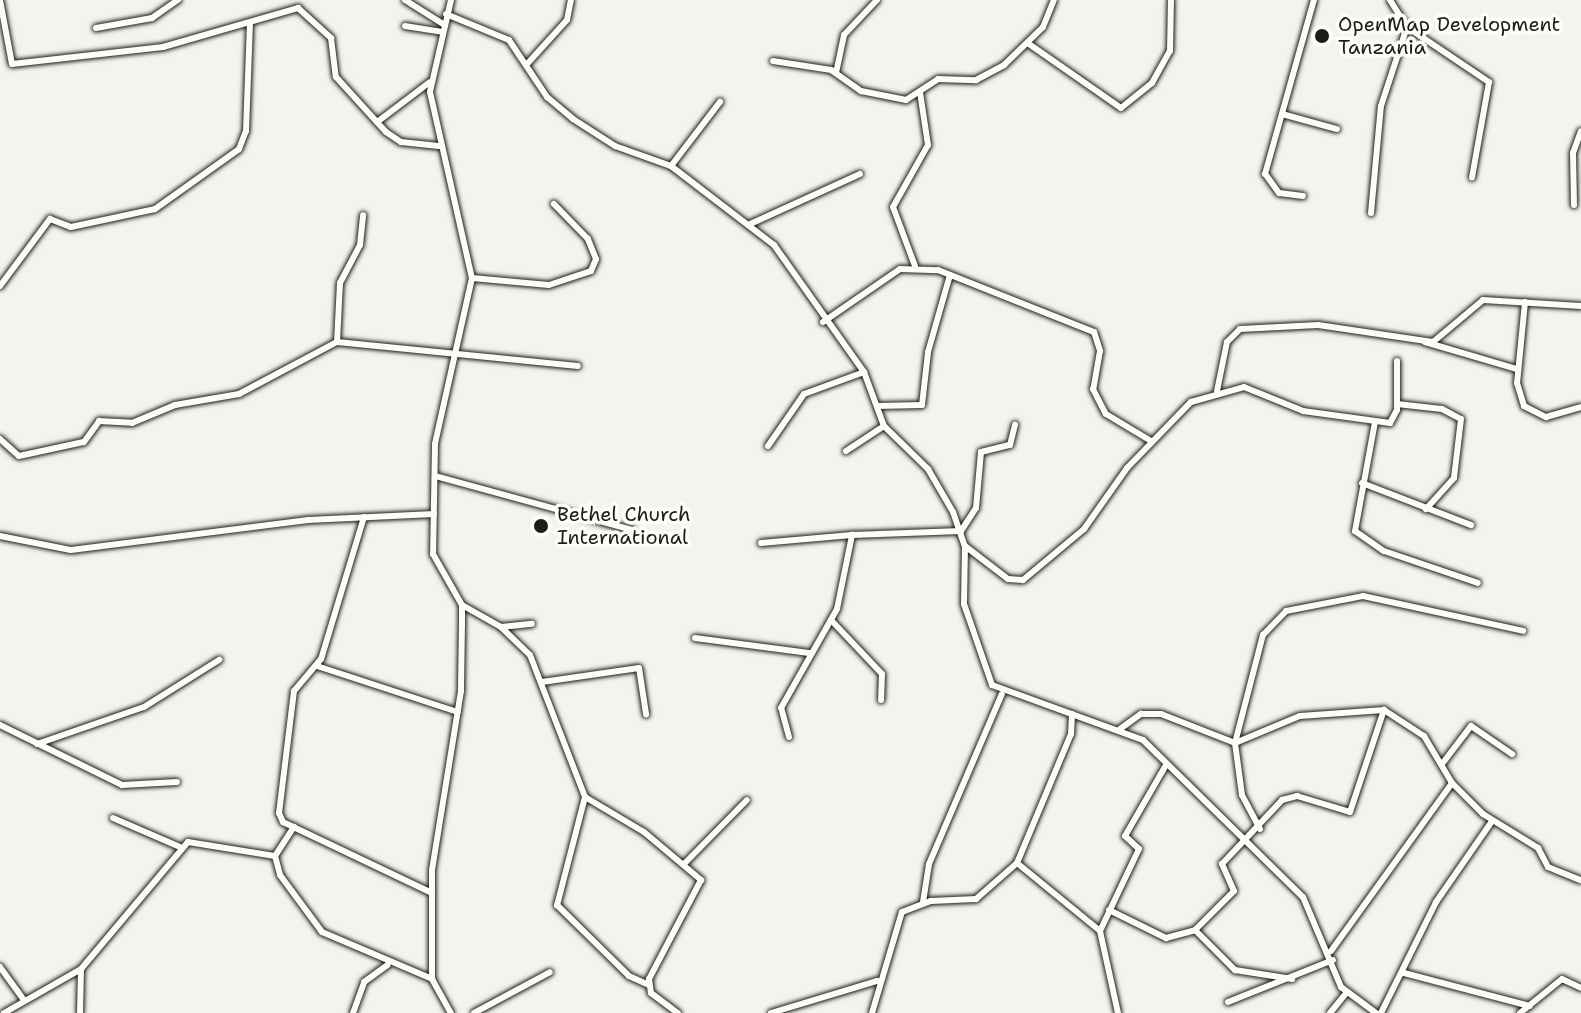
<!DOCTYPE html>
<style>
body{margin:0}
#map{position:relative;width:1581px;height:1013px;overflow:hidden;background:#f4f3ee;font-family:"Shantell Sans",sans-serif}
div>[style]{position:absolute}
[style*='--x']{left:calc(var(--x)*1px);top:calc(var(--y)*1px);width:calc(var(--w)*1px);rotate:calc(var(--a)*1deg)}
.roads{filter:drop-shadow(0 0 2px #1c1c1c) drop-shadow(0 0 2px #1c1c1c)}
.minor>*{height:6px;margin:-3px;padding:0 3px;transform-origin:3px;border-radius:3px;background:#fdfcf7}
.dots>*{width:22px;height:22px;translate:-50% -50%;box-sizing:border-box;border:4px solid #fdfcf7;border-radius:50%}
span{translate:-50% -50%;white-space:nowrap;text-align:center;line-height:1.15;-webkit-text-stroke:7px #fdfcf7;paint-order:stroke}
.poi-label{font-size:20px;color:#1c1c1c}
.left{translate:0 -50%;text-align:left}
</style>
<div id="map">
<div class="roads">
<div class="minor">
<i style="--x:0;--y:0;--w:65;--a:79.4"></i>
<i style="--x:12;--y:64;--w:152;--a:-6.4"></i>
<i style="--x:163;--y:47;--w:141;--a:-16.1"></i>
<i style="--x:298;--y:8;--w:45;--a:42.3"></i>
<i style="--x:331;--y:38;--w:39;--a:83"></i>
<i style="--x:336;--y:77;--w:74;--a:47.7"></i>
<i style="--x:386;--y:132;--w:18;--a:34"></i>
<i style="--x:401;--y:142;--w:38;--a:6"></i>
<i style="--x:405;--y:0;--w:45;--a:32.3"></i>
<i style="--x:451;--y:0;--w:94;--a:102.9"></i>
<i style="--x:430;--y:92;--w:191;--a:77.3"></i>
<i style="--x:472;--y:278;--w:170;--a:102.6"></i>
<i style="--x:435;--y:444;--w:110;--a:91"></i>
<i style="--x:433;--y:554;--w:59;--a:60.4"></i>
<i style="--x:462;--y:605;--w:19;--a:90"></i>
<i style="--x:462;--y:624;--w:67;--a:90.9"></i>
<i style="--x:461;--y:691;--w:181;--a:99.2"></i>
<i style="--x:432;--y:870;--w:109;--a:90"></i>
<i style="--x:432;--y:979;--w:39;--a:61"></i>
<i style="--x:1390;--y:0;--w:32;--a:58"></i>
<i style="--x:1407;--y:27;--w:99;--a:33.9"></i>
<i style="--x:1489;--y:82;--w:97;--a:100.1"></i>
<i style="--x:446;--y:14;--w:68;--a:22.4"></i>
<i style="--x:509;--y:40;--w:69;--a:56.3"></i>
<i style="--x:547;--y:97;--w:34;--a:40"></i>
<i style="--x:573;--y:119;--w:50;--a:32.7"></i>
<i style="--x:615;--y:146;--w:59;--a:19.7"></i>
<i style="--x:671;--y:166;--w:130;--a:37.5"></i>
<i style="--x:774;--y:245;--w:156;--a:54.7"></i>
<i style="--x:864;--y:372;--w:58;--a:69.7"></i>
<i style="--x:884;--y:426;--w:62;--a:44.3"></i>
<i style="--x:928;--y:469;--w:50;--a:59.8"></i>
<i style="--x:953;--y:512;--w:36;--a:71"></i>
<i style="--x:965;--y:546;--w:58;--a:91"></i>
<i style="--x:964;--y:604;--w:86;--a:70.9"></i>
<i style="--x:992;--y:685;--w:161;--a:20"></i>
<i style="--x:1143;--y:740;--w:224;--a:44.5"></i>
<i style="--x:1303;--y:897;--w:98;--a:67.1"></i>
<i style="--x:1341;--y:987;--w:44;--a:36.6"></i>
<i style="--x:405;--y:26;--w:36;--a:9"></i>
<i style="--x:96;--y:28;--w:57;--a:-10.1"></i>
<i style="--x:152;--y:18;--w:32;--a:-35"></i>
<i style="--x:1029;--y:44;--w:112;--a:34.8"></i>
<i style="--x:1121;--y:108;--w:40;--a:-39"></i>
<i style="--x:1152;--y:83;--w:37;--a:-61"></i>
<i style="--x:1170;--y:51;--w:51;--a:-88.9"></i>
<i style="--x:773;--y:61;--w:59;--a:8.8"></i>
<i style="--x:831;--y:70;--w:37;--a:35"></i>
<i style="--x:861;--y:91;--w:46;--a:11.3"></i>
<i style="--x:906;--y:100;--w:38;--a:-33"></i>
<i style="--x:938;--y:79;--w:38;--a:2"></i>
<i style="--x:976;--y:80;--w:32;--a:-28"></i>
<i style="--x:1004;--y:65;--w:54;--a:-44.3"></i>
<i style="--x:1043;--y:27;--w:29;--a:-68"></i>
<i style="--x:528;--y:63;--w:58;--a:-47.8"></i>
<i style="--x:567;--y:20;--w:20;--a:-79"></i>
<i style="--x:836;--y:73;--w:39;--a:-78"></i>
<i style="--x:844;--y:35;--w:48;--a:-46.7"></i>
<i style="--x:1282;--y:114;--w:57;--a:15.3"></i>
<i style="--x:377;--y:122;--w:66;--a:-37"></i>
<i style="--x:671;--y:166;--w:81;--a:-52.6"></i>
<i style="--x:1303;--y:196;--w:24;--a:-173"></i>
<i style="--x:1279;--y:193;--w:24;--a:-126"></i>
<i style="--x:1265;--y:174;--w:181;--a:-74.3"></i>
<i style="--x:1574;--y:205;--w:52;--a:-91.1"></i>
<i style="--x:1573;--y:153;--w:23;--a:-70"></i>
<i style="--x:1371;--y:213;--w:107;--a:-84.7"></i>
<i style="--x:1381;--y:106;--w:83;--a:-71.8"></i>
<i style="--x:748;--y:225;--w:123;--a:-24.5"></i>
<i style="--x:915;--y:266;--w:63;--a:-110.4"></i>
<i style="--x:893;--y:207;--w:71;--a:-60.6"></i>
<i style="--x:928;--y:145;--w:54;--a:-98.6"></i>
<i style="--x:472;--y:278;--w:77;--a:5.2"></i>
<i style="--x:549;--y:285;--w:44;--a:-18.4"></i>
<i style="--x:591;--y:271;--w:13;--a:-67"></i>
<i style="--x:596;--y:259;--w:22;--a:-112"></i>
<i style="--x:588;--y:239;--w:49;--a:-134.2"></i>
<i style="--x:0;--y:286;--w:84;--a:-53.3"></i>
<i style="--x:50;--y:219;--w:22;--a:21"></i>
<i style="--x:71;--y:227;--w:86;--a:-12.1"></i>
<i style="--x:155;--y:209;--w:103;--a:-35.5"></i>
<i style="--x:239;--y:149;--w:19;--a:-69"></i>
<i style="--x:246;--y:131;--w:109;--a:-87.9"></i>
<i style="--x:1525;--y:302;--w:81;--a:95.6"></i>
<i style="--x:1517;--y:383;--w:24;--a:73"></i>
<i style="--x:1524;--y:406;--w:25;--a:27"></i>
<i style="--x:1546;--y:417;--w:36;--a:-16"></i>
<i style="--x:823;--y:322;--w:93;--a:-34.5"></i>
<i style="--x:900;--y:269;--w:38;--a:2"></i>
<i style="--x:938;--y:270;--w:168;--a:21.7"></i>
<i style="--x:1094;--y:332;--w:20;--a:72"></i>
<i style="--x:1100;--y:351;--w:39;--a:100"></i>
<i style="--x:1093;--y:389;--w:28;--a:63"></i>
<i style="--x:1106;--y:414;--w:52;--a:31"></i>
<i style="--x:337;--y:342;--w:59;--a:-87.1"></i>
<i style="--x:340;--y:283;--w:43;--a:-62.2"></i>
<i style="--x:360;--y:245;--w:30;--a:-84"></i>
<i style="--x:1425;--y:342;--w:96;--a:16.4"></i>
<i style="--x:1217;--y:391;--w:50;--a:-78.5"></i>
<i style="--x:1227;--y:342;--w:18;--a:-45"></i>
<i style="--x:1240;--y:329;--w:78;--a:-2.9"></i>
<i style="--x:1318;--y:325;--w:116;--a:8.4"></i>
<i style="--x:1433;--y:342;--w:65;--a:-40"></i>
<i style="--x:1483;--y:300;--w:98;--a:3.5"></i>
<i style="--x:1397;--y:404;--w:45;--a:6.3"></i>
<i style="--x:1442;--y:409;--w:21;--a:28"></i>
<i style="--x:1461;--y:419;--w:59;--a:96.8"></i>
<i style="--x:1454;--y:478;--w:42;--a:132.1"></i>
<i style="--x:877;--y:406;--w:45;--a:-1.3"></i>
<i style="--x:922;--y:405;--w:53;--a:-83.5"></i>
<i style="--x:928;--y:352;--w:80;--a:-74.1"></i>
<i style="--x:1375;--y:422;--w:111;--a:100.4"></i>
<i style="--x:1355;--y:531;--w:35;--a:35"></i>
<i style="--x:1384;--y:551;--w:99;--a:18.8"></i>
<i style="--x:0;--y:439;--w:25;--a:42"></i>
<i style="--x:19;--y:456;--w:66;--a:-12.2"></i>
<i style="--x:84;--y:442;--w:26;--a:-54"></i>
<i style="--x:99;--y:421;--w:33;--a:3"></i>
<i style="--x:132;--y:423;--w:47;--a:-22.7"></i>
<i style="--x:175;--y:405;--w:65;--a:-9.8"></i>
<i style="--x:239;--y:394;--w:111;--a:-28"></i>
<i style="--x:337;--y:342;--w:242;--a:5.7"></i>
<i style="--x:768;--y:446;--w:63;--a:-55.3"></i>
<i style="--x:804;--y:394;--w:64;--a:-20.1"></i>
<i style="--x:846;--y:451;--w:45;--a:-33.3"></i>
<i style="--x:435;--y:476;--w:204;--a:15.3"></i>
<i style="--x:1362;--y:483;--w:117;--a:21.1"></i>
<i style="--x:364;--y:517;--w:148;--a:106.8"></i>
<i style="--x:321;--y:659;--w:42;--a:130.2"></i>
<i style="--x:294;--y:691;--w:123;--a:97"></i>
<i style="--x:279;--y:813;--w:10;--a:66"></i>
<i style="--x:283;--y:822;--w:165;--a:25.5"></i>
<i style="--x:0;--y:536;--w:72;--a:11.2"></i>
<i style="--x:71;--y:550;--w:239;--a:-7.2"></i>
<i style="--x:308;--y:520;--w:126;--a:-2.7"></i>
<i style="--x:761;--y:543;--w:91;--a:-5"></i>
<i style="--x:965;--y:546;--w:54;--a:37.5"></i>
<i style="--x:1008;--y:579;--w:15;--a:4"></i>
<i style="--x:1023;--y:580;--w:80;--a:-39.9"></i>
<i style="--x:1084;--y:529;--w:75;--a:-54.8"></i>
<i style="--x:1127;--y:468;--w:92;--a:-45.9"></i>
<i style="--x:1191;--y:402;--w:55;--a:-15.8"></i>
<i style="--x:1244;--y:387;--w:64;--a:22.1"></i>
<i style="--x:1303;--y:411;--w:88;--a:7.9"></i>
<i style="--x:1390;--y:423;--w:15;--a:-62"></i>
<i style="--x:1397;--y:410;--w:49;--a:-90"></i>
<i style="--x:462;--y:605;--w:45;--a:29.4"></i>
<i style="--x:501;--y:627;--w:40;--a:44"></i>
<i style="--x:530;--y:655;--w:152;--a:68.8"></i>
<i style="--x:585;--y:797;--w:69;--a:30.7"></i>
<i style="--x:644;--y:832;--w:75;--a:40.1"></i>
<i style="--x:701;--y:880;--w:112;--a:117.7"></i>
<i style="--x:649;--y:979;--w:14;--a:82"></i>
<i style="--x:651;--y:993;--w:34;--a:37"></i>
<i style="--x:831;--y:620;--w:74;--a:46.6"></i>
<i style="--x:882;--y:674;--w:26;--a:92"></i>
<i style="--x:501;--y:627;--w:31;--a:-6"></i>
<i style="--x:695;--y:638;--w:115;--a:7.5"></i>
<i style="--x:317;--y:666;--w:148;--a:18.1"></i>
<i style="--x:542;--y:682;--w:98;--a:-8.2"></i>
<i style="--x:639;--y:668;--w:47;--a:81.3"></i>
<i style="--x:0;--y:725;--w:136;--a:26.2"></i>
<i style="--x:122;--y:785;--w:55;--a:-3.1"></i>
<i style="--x:1120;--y:729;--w:26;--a:-36"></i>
<i style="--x:1141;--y:714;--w:20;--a:0"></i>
<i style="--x:1161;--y:714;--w:79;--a:21.4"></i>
<i style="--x:1235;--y:743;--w:70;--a:-22.6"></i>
<i style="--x:1300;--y:716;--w:84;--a:-4.1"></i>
<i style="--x:1384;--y:710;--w:48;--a:33"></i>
<i style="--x:1424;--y:736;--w:55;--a:59.2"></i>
<i style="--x:1452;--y:783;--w:44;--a:45"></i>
<i style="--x:1483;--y:814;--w:65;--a:31.7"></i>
<i style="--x:1538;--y:848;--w:21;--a:62"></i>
<i style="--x:1548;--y:867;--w:35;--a:22"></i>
<i style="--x:789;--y:737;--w:30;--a:-105"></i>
<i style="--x:781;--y:708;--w:114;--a:-60.5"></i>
<i style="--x:837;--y:609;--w:76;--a:-78.5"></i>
<i style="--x:852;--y:535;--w:109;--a:-2.1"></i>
<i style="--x:961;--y:531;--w:27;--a:-57"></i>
<i style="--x:976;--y:508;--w:56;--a:-84.9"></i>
<i style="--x:981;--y:452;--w:30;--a:-14"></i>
<i style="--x:1010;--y:445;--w:21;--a:-76"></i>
<i style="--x:37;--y:744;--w:113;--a:-19.1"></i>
<i style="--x:144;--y:707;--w:89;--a:-32.1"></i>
<i style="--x:1442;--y:764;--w:48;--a:-52.7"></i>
<i style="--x:1471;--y:726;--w:50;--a:34.3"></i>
<i style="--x:585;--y:797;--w:112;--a:104.5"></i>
<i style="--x:557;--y:905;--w:101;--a:44.6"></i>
<i style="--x:629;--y:976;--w:22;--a:24"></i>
<i style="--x:113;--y:818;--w:73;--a:23.4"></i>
<i style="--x:1260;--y:829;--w:38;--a:-118"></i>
<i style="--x:1242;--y:795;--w:52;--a:-97.7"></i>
<i style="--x:1235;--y:743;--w:112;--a:-75.5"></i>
<i style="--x:1263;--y:635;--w:33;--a:-46"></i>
<i style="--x:1286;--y:611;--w:78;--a:-11"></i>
<i style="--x:1363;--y:596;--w:164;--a:12.3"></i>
<i style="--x:275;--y:856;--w:20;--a:75"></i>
<i style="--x:280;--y:875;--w:71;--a:53.6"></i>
<i style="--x:322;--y:932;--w:120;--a:23.1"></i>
<i style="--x:685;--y:863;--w:88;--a:-45.5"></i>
<i style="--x:1017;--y:863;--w:107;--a:39.3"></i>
<i style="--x:923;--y:902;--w:38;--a:-81"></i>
<i style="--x:929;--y:864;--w:185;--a:-66.8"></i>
<i style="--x:1109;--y:910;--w:64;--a:26.2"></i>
<i style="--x:1166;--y:938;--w:30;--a:-15"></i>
<i style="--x:1195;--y:930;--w:55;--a:-45"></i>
<i style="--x:1234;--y:891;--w:30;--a:-114"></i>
<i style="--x:1222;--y:864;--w:88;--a:-46.8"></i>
<i style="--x:1282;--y:800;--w:16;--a:-15"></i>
<i style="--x:1297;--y:796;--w:55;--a:16.8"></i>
<i style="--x:1350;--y:812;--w:108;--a:-71.6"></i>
<i style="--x:1195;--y:930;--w:57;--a:45"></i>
<i style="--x:1235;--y:970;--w:58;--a:9"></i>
<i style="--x:1331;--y:951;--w:207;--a:-54.2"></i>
<i style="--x:0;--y:967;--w:41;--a:54"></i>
<i style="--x:1404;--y:973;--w:130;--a:14.7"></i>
<i style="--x:1228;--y:1002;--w:113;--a:-21.8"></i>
<i style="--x:4;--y:1013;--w:89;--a:-29.7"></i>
<i style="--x:81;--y:969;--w:166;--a:-49.9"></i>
<i style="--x:188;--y:842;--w:88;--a:9.1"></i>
<i style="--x:275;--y:856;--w:35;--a:-57"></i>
<i style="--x:80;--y:1013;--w:44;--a:-88.7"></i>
<i style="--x:353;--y:1013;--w:33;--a:-70"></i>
<i style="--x:364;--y:982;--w:29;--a:-36"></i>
<i style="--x:474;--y:1013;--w:86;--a:-28.3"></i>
<i style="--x:771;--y:1013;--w:111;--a:-16.8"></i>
<i style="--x:872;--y:1013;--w:105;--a:-73.5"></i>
<i style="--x:902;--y:912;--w:31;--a:-21"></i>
<i style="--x:931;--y:901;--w:45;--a:-2.5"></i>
<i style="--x:976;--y:899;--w:55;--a:-41.3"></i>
<i style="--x:1017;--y:863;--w:140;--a:-67.3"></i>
<i style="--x:1071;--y:734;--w:20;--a:-87"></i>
<i style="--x:1118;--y:1013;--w:84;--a:-102.4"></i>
<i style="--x:1100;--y:931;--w:91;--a:-64.6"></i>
<i style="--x:1139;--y:849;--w:19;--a:-137"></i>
<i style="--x:1125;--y:836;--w:82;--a:-60"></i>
<i style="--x:1330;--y:1013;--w:26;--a:-51"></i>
<i style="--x:1381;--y:1013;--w:124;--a:-63.6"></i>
<i style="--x:1436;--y:902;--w:98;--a:-55.3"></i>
<i style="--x:1520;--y:1013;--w:54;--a:-39"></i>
<i style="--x:1562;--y:979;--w:21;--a:25"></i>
</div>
</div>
<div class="dots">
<i style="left:1322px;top:36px;background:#1c1c1c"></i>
<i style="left:541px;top:526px;background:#1c1c1c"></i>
</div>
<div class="poi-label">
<span class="left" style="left:1338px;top:36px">OpenMap Development<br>Tanzania</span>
<span class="left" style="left:557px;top:526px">Bethel Church<br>International</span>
</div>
</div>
